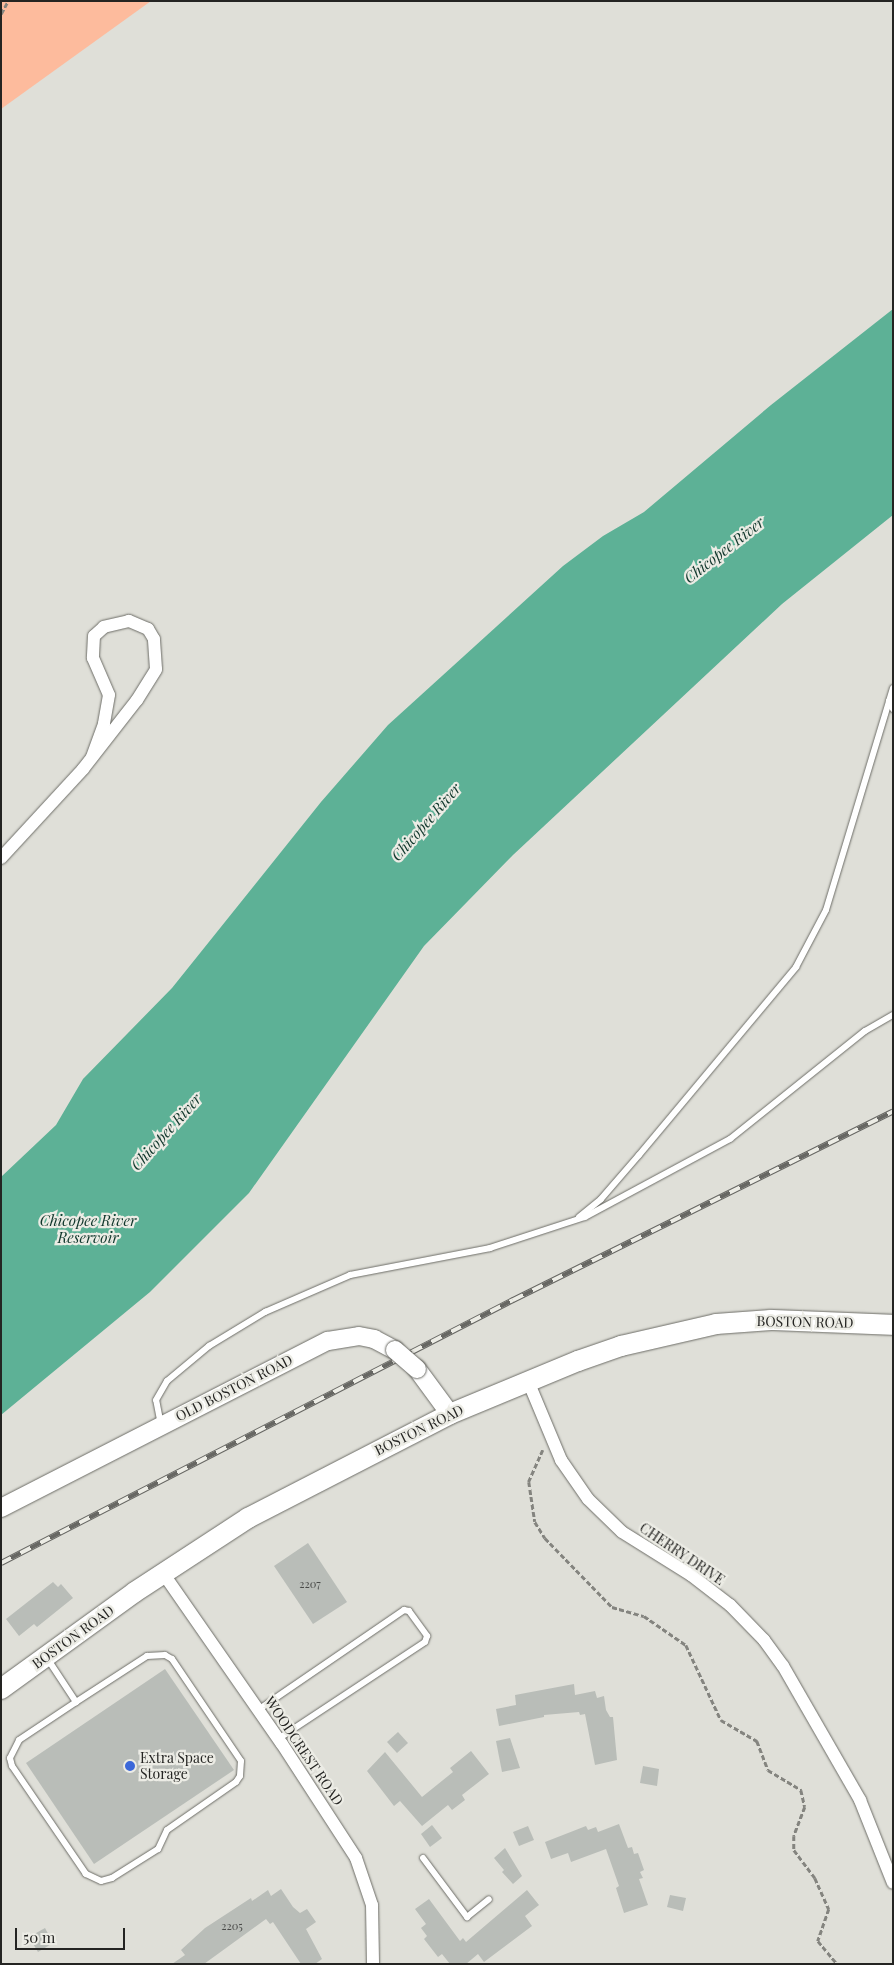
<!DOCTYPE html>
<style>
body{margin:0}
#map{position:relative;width:894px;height:1965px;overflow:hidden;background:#dfdfd8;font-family:"Playfair Display",serif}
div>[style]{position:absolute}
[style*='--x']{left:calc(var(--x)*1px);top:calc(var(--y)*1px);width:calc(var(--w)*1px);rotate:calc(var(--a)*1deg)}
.green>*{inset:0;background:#fdbb9d}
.water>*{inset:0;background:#5db196}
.building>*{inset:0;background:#b9bdb8}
.path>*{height:2.5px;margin-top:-1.25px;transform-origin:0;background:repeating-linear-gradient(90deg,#84847f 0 5px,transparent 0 7.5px)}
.roads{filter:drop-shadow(0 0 1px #6d6d67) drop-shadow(0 0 1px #6d6d67)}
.lane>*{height:6px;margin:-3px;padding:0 3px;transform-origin:3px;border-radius:3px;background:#fff}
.street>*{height:12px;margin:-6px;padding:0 6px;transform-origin:6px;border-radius:6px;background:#fff}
.secondary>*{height:18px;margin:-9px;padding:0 9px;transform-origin:9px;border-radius:9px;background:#fff}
.primary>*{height:20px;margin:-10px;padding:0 10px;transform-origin:10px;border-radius:10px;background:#fff}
.rail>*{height:5.5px;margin-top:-2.75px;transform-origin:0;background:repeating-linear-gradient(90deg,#ecece5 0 11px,#676763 0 22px);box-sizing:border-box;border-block:1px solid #676763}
.bridges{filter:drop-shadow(0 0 1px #6d6d67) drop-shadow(0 0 1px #6d6d67)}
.secondary-bridge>*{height:18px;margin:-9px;padding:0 9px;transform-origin:9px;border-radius:9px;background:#fff}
.dots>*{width:14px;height:14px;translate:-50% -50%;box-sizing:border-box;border:2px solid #ecece5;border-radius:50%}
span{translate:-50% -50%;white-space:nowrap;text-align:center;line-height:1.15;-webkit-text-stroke:4.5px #ecece5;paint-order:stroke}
.number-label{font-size:11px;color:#494a48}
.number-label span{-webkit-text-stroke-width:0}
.street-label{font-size:14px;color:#242422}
.poi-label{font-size:14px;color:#242422}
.left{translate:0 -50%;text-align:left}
.water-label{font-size:15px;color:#0f362b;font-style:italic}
.frame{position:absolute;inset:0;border:2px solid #242422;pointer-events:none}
.scale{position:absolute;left:15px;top:1928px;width:110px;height:22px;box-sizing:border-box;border:2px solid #242422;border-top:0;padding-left:6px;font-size:15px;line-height:18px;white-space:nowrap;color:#242422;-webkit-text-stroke:4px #ecece5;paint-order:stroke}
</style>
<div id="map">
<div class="green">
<i style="clip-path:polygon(1px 1px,151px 1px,1px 109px)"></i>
</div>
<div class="water">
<i style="clip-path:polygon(893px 309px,893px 515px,782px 604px,513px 855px,424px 946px,249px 1193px,150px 1292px,1px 1415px,1px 1177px,56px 1125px,83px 1079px,172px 988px,321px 802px,388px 725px,563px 566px,603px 536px,644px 512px,771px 405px)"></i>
</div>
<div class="building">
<i style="clip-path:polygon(308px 1543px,347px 1602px,313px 1624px,274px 1566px)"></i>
<i style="clip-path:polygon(53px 1582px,58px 1587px,61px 1584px,73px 1598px,37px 1627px,34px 1624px,19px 1636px,6px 1619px)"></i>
<i style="clip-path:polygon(165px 1669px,234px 1770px,94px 1864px,26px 1763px)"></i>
<i style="clip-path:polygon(574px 1684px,575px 1695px,595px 1691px,597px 1698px,604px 1696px,606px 1710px,610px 1717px,613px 1717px,617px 1760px,595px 1765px,585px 1714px,580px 1715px,579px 1712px,544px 1715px,544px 1717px,499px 1726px,496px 1709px,516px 1705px,515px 1695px)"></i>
<i style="clip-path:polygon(398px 1732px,408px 1743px,397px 1753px,387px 1742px)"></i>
<i style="clip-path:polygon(510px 1738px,520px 1768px,502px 1772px,496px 1741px)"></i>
<i style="clip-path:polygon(471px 1751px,489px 1774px,462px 1795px,465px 1800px,452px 1810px,448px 1805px,422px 1826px,400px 1801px,394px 1806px,367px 1771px,385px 1752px,422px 1797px,453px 1772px,450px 1768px)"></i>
<i style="clip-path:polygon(643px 1766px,659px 1769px,657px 1786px,640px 1783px)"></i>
<i style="clip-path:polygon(619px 1824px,628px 1848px,632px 1847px,634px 1854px,638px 1853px,644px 1870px,640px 1872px,643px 1878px,639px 1879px,648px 1905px,624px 1913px,616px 1888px,619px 1886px,606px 1849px,571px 1862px,568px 1853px,551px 1859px,545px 1842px,586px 1826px,588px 1830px,596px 1827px,598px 1832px)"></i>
<i style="clip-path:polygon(432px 1825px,442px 1838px,430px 1847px,421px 1834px)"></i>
<i style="clip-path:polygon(528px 1826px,534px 1840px,519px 1846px,513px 1832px)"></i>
<i style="clip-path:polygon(505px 1848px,522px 1876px,513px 1884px,502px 1872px,508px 1866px,504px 1870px,494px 1858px)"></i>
<i style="clip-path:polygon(281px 1889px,293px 1907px,300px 1913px,307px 1909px,316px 1922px,306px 1929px,322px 1959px,315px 1964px,301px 1964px,273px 1922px,270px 1924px,266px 1919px,204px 1964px,172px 1964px,185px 1955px,181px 1950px,205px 1928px,251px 1898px,252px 1901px,268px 1890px,271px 1896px)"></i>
<i style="clip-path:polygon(527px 1890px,539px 1905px,525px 1916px,532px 1926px,484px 1962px,478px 1954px,466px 1964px,450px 1964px,442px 1954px,438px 1957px,424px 1939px,427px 1936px,421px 1928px,426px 1924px,415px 1909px,429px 1899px,460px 1941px,463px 1938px,466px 1942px)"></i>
<i style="clip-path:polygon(670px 1895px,686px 1898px,683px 1911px,667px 1907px)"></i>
<i style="clip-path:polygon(45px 1928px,53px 1943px,38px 1952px,29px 1937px)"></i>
</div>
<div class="path">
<i style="--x:1;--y:14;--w:15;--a:-62"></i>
<i style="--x:543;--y:1450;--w:35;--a:114"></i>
<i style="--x:529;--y:1482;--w:40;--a:81.5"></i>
<i style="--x:535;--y:1522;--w:19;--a:58"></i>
<i style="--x:545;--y:1538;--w:96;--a:45.8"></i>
<i style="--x:612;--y:1607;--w:33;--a:16"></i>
<i style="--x:644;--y:1616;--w:51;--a:34.6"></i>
<i style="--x:686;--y:1645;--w:83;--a:65"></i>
<i style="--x:721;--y:1720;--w:42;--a:30.3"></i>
<i style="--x:757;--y:1741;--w:31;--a:69"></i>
<i style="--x:768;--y:1770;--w:39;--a:31"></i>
<i style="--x:801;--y:1790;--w:17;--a:77"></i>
<i style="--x:805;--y:1807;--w:31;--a:111"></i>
<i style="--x:794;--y:1836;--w:14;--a:90"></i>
<i style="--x:794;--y:1850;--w:35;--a:53"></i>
<i style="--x:815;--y:1878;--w:34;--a:66"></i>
<i style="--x:829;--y:1909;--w:34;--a:109"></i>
<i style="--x:818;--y:1941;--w:30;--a:50"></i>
</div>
<div class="roads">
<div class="lane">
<i style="--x:893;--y:688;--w:14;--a:107"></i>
<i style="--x:889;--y:701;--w:9;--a:63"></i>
<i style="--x:579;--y:1217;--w:28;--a:-39"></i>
<i style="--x:601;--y:1199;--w:58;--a:-49.2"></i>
<i style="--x:639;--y:1155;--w:245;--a:-50.1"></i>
<i style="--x:796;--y:967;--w:64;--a:-62.2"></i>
<i style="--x:826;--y:910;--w:218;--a:-73.2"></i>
<i style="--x:161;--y:1425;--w:25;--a:-101"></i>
<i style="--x:156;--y:1400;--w:22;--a:-60"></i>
<i style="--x:167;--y:1381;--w:55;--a:-39.8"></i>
<i style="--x:209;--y:1346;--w:66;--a:-31.3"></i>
<i style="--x:265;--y:1312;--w:93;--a:-23.5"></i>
<i style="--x:350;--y:1275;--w:143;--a:-10.9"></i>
<i style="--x:490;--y:1248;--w:100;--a:-18.1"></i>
<i style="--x:585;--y:1217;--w:165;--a:-28.3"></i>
<i style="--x:730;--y:1139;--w:173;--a:-38.7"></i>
<i style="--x:865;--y:1031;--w:32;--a:-30"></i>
<i style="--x:47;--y:1658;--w:53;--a:56.6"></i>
<i style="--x:76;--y:1702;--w:85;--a:-32.9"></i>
<i style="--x:147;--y:1656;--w:18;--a:-3"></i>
<i style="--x:165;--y:1655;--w:8;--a:30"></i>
<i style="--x:172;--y:1659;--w:123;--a:55.9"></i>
<i style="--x:241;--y:1761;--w:15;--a:94"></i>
<i style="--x:240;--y:1776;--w:7;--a:124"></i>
<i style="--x:236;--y:1782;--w:84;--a:145.2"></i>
<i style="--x:167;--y:1830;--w:21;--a:115"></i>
<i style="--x:158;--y:1849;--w:54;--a:147.8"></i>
<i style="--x:112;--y:1878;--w:11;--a:165"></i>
<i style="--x:101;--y:1881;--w:17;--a:-155"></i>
<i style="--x:86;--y:1874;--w:131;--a:-124.4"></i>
<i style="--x:12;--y:1766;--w:8;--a:-104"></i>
<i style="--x:10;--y:1758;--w:20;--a:-63"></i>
<i style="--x:19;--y:1740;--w:69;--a:-33.7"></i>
<i style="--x:258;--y:1710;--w:177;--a:-34.4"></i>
<i style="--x:404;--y:1610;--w:5;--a:11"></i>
<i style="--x:409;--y:1611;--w:31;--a:54"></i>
<i style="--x:427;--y:1636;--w:6;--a:108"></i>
<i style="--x:425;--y:1642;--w:176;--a:146.6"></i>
<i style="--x:423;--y:1858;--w:74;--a:53.3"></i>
<i style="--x:467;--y:1917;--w:28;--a:-39"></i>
</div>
<div class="street">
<i style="--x:1;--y:858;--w:121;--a:-47.3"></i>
<i style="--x:83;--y:769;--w:88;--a:-52"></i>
<i style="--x:137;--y:700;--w:36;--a:-58"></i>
<i style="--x:156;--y:669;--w:30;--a:-94"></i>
<i style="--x:154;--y:639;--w:12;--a:-121"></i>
<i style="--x:148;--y:629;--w:21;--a:-157"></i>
<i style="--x:129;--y:621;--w:26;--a:167"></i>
<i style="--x:104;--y:627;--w:13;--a:138"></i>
<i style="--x:94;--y:636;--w:22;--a:93"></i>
<i style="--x:93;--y:658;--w:40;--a:66.6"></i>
<i style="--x:109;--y:695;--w:29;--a:100"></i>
<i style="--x:104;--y:724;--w:35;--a:110"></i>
<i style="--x:528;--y:1381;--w:86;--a:67.3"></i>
<i style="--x:561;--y:1460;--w:47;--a:55.3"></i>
<i style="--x:588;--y:1499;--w:47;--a:44.1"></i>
<i style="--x:622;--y:1532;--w:81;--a:31.9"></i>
<i style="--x:691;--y:1575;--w:49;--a:37.6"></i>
<i style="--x:730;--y:1605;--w:49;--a:45.8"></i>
<i style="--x:764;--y:1640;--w:32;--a:54"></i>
<i style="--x:783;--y:1666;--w:155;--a:60.1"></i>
<i style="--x:860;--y:1800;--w:89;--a:68.3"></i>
<i style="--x:163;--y:1573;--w:208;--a:55.2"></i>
<i style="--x:282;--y:1744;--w:136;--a:57"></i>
<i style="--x:356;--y:1858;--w:50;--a:71.2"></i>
<i style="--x:372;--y:1905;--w:59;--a:89"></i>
</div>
<div class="secondary">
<i style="--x:417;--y:1369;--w:56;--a:53.7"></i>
<i style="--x:1;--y:1508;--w:367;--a:-27.1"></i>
<i style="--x:328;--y:1341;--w:31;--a:-9"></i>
<i style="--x:359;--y:1336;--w:15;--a:11"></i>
<i style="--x:374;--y:1339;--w:24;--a:28"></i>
</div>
<div class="primary">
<i style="--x:1;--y:1689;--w:165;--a:-35.9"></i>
<i style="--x:135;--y:1592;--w:135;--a:-33.2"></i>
<i style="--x:248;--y:1518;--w:227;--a:-27.2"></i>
<i style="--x:450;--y:1414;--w:139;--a:-22.5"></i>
<i style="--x:578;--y:1361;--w:46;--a:-19.2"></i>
<i style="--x:621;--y:1346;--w:98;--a:-13"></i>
<i style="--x:716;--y:1324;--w:55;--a:-4.2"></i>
<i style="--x:771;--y:1320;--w:122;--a:2.3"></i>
</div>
</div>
<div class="rail">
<i style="--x:1;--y:1563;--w:576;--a:-27.19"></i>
<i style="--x:513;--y:1300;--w:424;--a:-26.4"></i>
</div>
<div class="bridges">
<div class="secondary-bridge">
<i style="--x:395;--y:1350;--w:29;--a:41"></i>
</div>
</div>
<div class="dots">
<i style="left:130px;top:1766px;background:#3c68d9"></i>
</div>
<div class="number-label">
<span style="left:310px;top:1584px">2207</span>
<span style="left:232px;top:1926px">2205</span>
</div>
<div class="street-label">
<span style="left:805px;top:1322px;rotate:1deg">BOSTON ROAD</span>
<span style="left:234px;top:1388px;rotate:-27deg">OLD BOSTON ROAD</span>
<span style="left:419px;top:1430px;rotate:-26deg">BOSTON ROAD</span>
<span style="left:682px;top:1554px;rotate:34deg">CHERRY DRIVE</span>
<span style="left:73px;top:1637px;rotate:-36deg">BOSTON ROAD</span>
<span style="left:304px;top:1751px;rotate:56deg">WOODCREST ROAD</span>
</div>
<div class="poi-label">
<span class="left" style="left:140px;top:1766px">Extra Space<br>Storage</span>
</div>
<div class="water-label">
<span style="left:724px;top:550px;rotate:-38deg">Chicopee River</span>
<span style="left:426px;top:822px;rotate:-49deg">Chicopee River</span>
<span style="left:166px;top:1132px;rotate:-48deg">Chicopee River</span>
<span style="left:88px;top:1229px">Chicopee River<br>Reservoir</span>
</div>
<div class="frame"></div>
<div class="scale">50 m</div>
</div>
